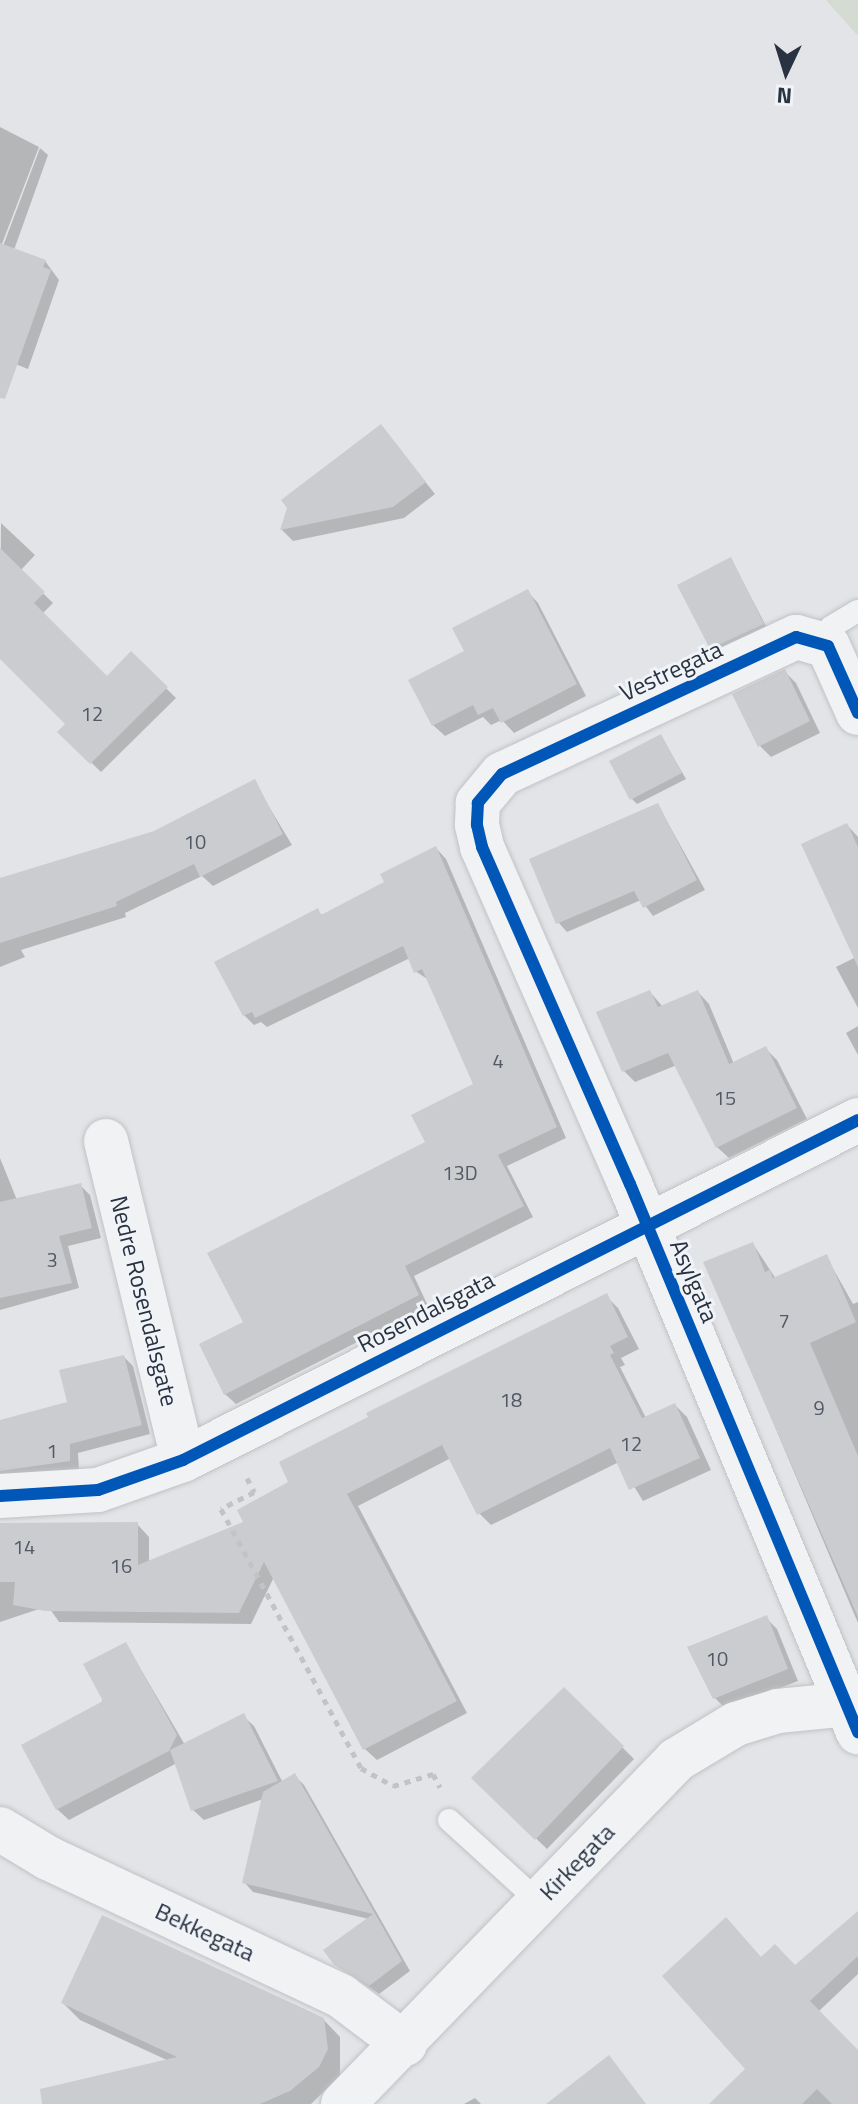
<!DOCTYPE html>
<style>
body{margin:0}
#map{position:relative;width:858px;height:2104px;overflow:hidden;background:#e2e4e7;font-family:"Titillium Web",sans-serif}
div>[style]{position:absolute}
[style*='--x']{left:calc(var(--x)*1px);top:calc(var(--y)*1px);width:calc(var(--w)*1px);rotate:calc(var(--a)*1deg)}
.green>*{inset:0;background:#d3dbd2}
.shadow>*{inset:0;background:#0003}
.building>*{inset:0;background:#cacccf}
.path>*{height:5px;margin-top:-2.5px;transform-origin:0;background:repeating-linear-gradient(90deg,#c1c3c7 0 6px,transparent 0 12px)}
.roads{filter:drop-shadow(0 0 2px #c0c2c5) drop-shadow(0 0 2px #c0c2c5)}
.lane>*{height:22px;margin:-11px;padding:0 11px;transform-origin:11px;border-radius:11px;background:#f1f2f4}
.street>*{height:44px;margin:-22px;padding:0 22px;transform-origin:22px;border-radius:22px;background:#f1f2f4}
.cycleway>*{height:12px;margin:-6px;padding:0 6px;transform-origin:6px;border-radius:6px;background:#0057b8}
span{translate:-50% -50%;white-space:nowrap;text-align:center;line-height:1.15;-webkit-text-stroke:6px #f0f3f7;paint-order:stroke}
.number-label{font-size:20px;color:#525964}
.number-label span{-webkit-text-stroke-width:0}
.street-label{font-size:24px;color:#293240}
.north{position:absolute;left:746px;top:32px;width:80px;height:80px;-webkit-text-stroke:6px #f0f3f7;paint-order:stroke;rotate:184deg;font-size:22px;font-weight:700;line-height:32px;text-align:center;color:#293240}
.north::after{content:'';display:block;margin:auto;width:28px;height:36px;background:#293240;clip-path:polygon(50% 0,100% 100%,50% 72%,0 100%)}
</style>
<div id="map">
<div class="green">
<i style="clip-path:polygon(826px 0,858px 0,858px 36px)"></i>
</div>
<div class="shadow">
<i style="clip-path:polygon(0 127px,39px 147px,0 249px)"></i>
<i style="clip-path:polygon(40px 148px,48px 155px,14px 250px,45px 261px,59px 280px,28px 369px,0 358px,0 254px)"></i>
<i style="clip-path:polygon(381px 427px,435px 494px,404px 518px,293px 541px,282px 530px,289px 508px)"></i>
<i style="clip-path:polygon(1px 523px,35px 555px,20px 571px,53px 603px,42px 614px,107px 679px,131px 654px,176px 698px,101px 772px,60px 732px,68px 724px,0 656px)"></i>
<i style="clip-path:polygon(731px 559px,768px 630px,717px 654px,680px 585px)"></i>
<i style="clip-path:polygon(527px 591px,538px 603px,586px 696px,514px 733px,502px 720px,491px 725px,483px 717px,445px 736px,433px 725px,467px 652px)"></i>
<i style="clip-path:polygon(785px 672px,796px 683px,820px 733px,771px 757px,759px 745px)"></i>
<i style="clip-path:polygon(661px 736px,686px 779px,637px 804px,632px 799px)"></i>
<i style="clip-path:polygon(254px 782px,292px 845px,213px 886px,202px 876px,125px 913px,126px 917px,21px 950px,25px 957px,0 967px,0 880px,155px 832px)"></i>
<i style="clip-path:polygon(658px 805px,705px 890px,653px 916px,641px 900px,567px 932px,558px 922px)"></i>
<i style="clip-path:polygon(847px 825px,858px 837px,858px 925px)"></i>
<i style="clip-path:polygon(436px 848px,446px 859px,566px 1138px,507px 1166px,533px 1217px,414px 1276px,428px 1306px,236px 1404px,225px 1394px,246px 1323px,428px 1143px,475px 1085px,429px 980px,415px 971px,410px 958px,267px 1027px,261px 1022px,254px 1025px,244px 1015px,317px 911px,323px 916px,387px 883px)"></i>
<i style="clip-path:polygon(858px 956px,858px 1008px,836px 967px)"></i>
<i style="clip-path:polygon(650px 992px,663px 1007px,698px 992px,709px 1004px,734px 1064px,765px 1048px,777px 1060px,807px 1119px,729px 1158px,717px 1147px,677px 1065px,635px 1082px,624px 1071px)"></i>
<i style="clip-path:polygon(858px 1026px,858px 1055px,846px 1033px)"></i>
<i style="clip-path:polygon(0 1158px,17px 1200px,80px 1185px,90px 1195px,101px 1238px,68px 1246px,79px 1288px,0 1310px)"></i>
<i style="clip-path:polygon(753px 1244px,776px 1279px,826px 1256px,853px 1304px,858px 1302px,858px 1623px,706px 1264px)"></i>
<i style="clip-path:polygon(606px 1296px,618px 1308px,639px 1349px,621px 1358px,625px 1365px,620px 1367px,646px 1418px,675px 1405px,687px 1417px,711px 1470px,643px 1501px,619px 1462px,491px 1525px,479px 1513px,451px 1458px,358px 1506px,467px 1713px,377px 1760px,365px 1749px,274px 1577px,251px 1624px,59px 1622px,48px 1606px,0 1622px,0 1525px,137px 1524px,149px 1537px,149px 1562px,246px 1523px)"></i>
<i style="clip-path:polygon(124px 1357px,133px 1366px,150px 1434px,78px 1453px,79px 1470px,0 1485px,0 1422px,69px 1404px)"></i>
<i style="clip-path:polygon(766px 1618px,777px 1629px,798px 1681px,726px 1709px,715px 1698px)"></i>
<i style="clip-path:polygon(126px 1644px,185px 1745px,243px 1716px,254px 1726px,283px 1783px,295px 1776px,304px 1785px,410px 1971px,379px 1994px,335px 1964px,369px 1919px,253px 1892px,244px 1882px,263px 1799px,204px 1820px,193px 1810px,177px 1763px,69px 1820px,57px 1809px)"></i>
<i style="clip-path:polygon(564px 1689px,634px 1759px,547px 1849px,474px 1779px)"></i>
<i style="clip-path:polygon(858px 1913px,858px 1974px,818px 2012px,858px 2053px,858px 2104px,735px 2104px,748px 2069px,762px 1959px,795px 1967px)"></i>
<i style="clip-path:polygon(63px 2003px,323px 2019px,340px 2037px,340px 2076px,311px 2104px,212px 2104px,169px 2061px,80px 2020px)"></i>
<i style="clip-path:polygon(475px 2098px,481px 2104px,464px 2104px)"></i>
</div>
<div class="building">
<i style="clip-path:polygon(0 243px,46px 260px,43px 267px,51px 270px,5px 399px,0 398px)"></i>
<i style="clip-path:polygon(381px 424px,426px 482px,393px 507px,280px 530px,287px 508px,281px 500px)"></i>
<i style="clip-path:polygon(0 548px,45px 592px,34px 603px,107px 676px,131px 651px,168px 687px,90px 764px,57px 732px,65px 724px,0 659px)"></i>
<i style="clip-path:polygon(731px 557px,764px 624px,710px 649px,677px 585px)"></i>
<i style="clip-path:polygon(528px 589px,577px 684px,501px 723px,493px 708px,478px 715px,473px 705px,432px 726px,408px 680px,464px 651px,452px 628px)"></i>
<i style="clip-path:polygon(785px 669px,810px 721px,758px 747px,732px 694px)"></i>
<i style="clip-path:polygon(661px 734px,682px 773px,630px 800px,609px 761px)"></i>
<i style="clip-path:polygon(255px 779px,283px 834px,200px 877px,194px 864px,116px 902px,117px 906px,0 943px,0 878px,154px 831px)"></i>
<i style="clip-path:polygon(658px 803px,697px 880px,643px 908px,634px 891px,556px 924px,529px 859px)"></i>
<i style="clip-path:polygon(847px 823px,858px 847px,858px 967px,801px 844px)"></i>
<i style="clip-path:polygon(436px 846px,557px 1127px,498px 1155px,524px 1206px,405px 1266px,419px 1295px,224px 1395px,199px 1344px,243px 1322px,207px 1253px,425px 1142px,411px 1115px,473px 1084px,422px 969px,414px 973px,403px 946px,255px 1018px,252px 1012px,243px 1016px,214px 962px,318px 908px,321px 915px,384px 882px,380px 874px)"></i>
<i style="clip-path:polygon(650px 990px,658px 1007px,698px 990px,729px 1064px,766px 1046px,797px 1108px,716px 1148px,668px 1053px,622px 1072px,596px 1012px)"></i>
<i style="clip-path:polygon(81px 1183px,92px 1228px,59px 1236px,72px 1283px,0 1298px,0 1202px)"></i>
<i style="clip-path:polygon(753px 1242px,765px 1272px,770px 1270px,773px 1278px,827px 1254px,856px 1322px,810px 1343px,858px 1456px,858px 1617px,703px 1262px)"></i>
<i style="clip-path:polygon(607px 1293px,628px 1337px,610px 1346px,614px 1353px,610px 1355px,642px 1418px,675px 1403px,700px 1458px,629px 1490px,610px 1448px,477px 1515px,442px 1445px,347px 1494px,457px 1701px,363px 1750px,264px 1562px,239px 1613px,45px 1611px,13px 1605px,15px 1582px,0 1582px,0 1523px,138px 1522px,138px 1565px,243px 1522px,237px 1510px,288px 1482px,279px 1462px,368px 1417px,366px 1413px)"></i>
<i style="clip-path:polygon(124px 1355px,142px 1425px,70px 1444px,70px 1461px,0 1471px,0 1420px,67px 1402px,59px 1370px)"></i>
<i style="clip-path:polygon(767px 1615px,788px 1669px,713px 1699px,687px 1647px)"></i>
<i style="clip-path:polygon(126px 1642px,177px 1735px,169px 1751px,56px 1810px,21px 1745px,103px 1701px,83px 1664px)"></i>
<i style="clip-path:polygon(564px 1687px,624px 1746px,535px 1840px,471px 1778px)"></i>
<i style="clip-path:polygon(244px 1713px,278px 1781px,191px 1811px,170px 1750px)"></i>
<i style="clip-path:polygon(295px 1773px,402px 1961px,369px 1986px,334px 1965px,323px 1950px,373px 1914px,242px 1883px,263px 1792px)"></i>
<i style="clip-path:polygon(858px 1911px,858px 1956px,810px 2001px,858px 2050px,858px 2104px,832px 2104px,817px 2089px,802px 2104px,709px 2104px,745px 2069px,662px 1976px,726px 1917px,761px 1957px,775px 1944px,795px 1965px)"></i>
<i style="clip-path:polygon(102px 1915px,324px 2018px,328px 2049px,319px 2067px,290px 2091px,260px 2104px,42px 2104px,40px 2089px,177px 2057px,61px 2003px)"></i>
<i style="clip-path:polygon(609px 2055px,646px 2104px,546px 2104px)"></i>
</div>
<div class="path">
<i style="--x:247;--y:1478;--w:16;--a:63"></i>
<i style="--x:254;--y:1492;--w:37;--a:153"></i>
<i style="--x:221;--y:1509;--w:294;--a:61.6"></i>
<i style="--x:361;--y:1768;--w:37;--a:29"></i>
<i style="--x:393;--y:1786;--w:42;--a:-16.7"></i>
<i style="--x:433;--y:1774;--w:15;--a:62"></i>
</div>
<div class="roads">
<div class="lane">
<i style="--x:821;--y:640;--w:16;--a:-52"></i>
<i style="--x:831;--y:627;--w:31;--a:-31"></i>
<i style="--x:449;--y:1820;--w:120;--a:42.3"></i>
</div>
<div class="street">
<i style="--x:858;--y:713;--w:73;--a:-114.1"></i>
<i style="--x:828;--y:646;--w:33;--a:-164"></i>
<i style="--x:796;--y:637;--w:324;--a:155"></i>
<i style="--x:502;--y:774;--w:38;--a:130"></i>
<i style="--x:478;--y:803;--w:22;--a:93"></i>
<i style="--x:477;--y:825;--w:23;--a:77"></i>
<i style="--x:482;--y:847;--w:368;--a:66.3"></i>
<i style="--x:630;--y:1184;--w:594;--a:67.41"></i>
<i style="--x:106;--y:1141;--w:328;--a:76.4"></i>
<i style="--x:0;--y:1496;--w:98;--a:-3.5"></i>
<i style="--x:98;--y:1490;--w:90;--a:-19.4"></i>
<i style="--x:183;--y:1460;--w:756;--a:-26.73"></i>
<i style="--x:0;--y:1829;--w:56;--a:31.1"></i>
<i style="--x:48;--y:1858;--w:324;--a:25.2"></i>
<i style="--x:341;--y:1996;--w:80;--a:36.9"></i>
<i style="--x:343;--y:2104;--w:479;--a:-45.9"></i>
<i style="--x:676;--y:1760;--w:70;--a:-31"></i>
<i style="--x:736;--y:1724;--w:44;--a:-17.2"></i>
<i style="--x:778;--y:1711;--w:80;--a:-5.7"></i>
</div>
</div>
<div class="cycleway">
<i style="--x:858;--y:713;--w:73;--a:-114.1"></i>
<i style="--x:828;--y:646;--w:33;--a:-164"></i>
<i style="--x:796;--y:637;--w:324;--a:155"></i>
<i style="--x:502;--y:774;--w:38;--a:130"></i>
<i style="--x:478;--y:803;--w:22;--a:93"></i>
<i style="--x:477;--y:825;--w:23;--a:77"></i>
<i style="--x:482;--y:847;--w:368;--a:66.3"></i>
<i style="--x:630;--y:1184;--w:594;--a:67.41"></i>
<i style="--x:0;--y:1496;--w:98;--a:-3.5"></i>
<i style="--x:98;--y:1490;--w:90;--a:-19.4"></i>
<i style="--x:183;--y:1460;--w:756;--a:-26.73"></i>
</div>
<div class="number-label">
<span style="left:92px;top:713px">12</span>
<span style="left:195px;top:841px">10</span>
<span style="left:498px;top:1060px">4</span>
<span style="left:725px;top:1097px">15</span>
<span style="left:460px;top:1172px">13D</span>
<span style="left:52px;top:1259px">3</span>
<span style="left:784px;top:1320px">7</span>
<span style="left:511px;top:1399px">18</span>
<span style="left:819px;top:1407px">9</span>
<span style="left:631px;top:1443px">12</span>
<span style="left:52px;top:1450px">1</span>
<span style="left:24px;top:1546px">14</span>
<span style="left:121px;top:1565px">16</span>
<span style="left:717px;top:1658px">10</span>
</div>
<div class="street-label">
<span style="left:671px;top:671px;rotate:-25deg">Vestregata</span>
<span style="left:694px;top:1281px;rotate:67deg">Asylgata</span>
<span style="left:144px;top:1301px;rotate:76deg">Nedre Rosendalsgate</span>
<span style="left:426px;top:1312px;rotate:-27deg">Rosendalsgata</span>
<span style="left:577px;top:1862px;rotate:-46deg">Kirkegata</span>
<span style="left:205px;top:1932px;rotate:25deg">Bekkegata</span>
</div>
<div class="north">N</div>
</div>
